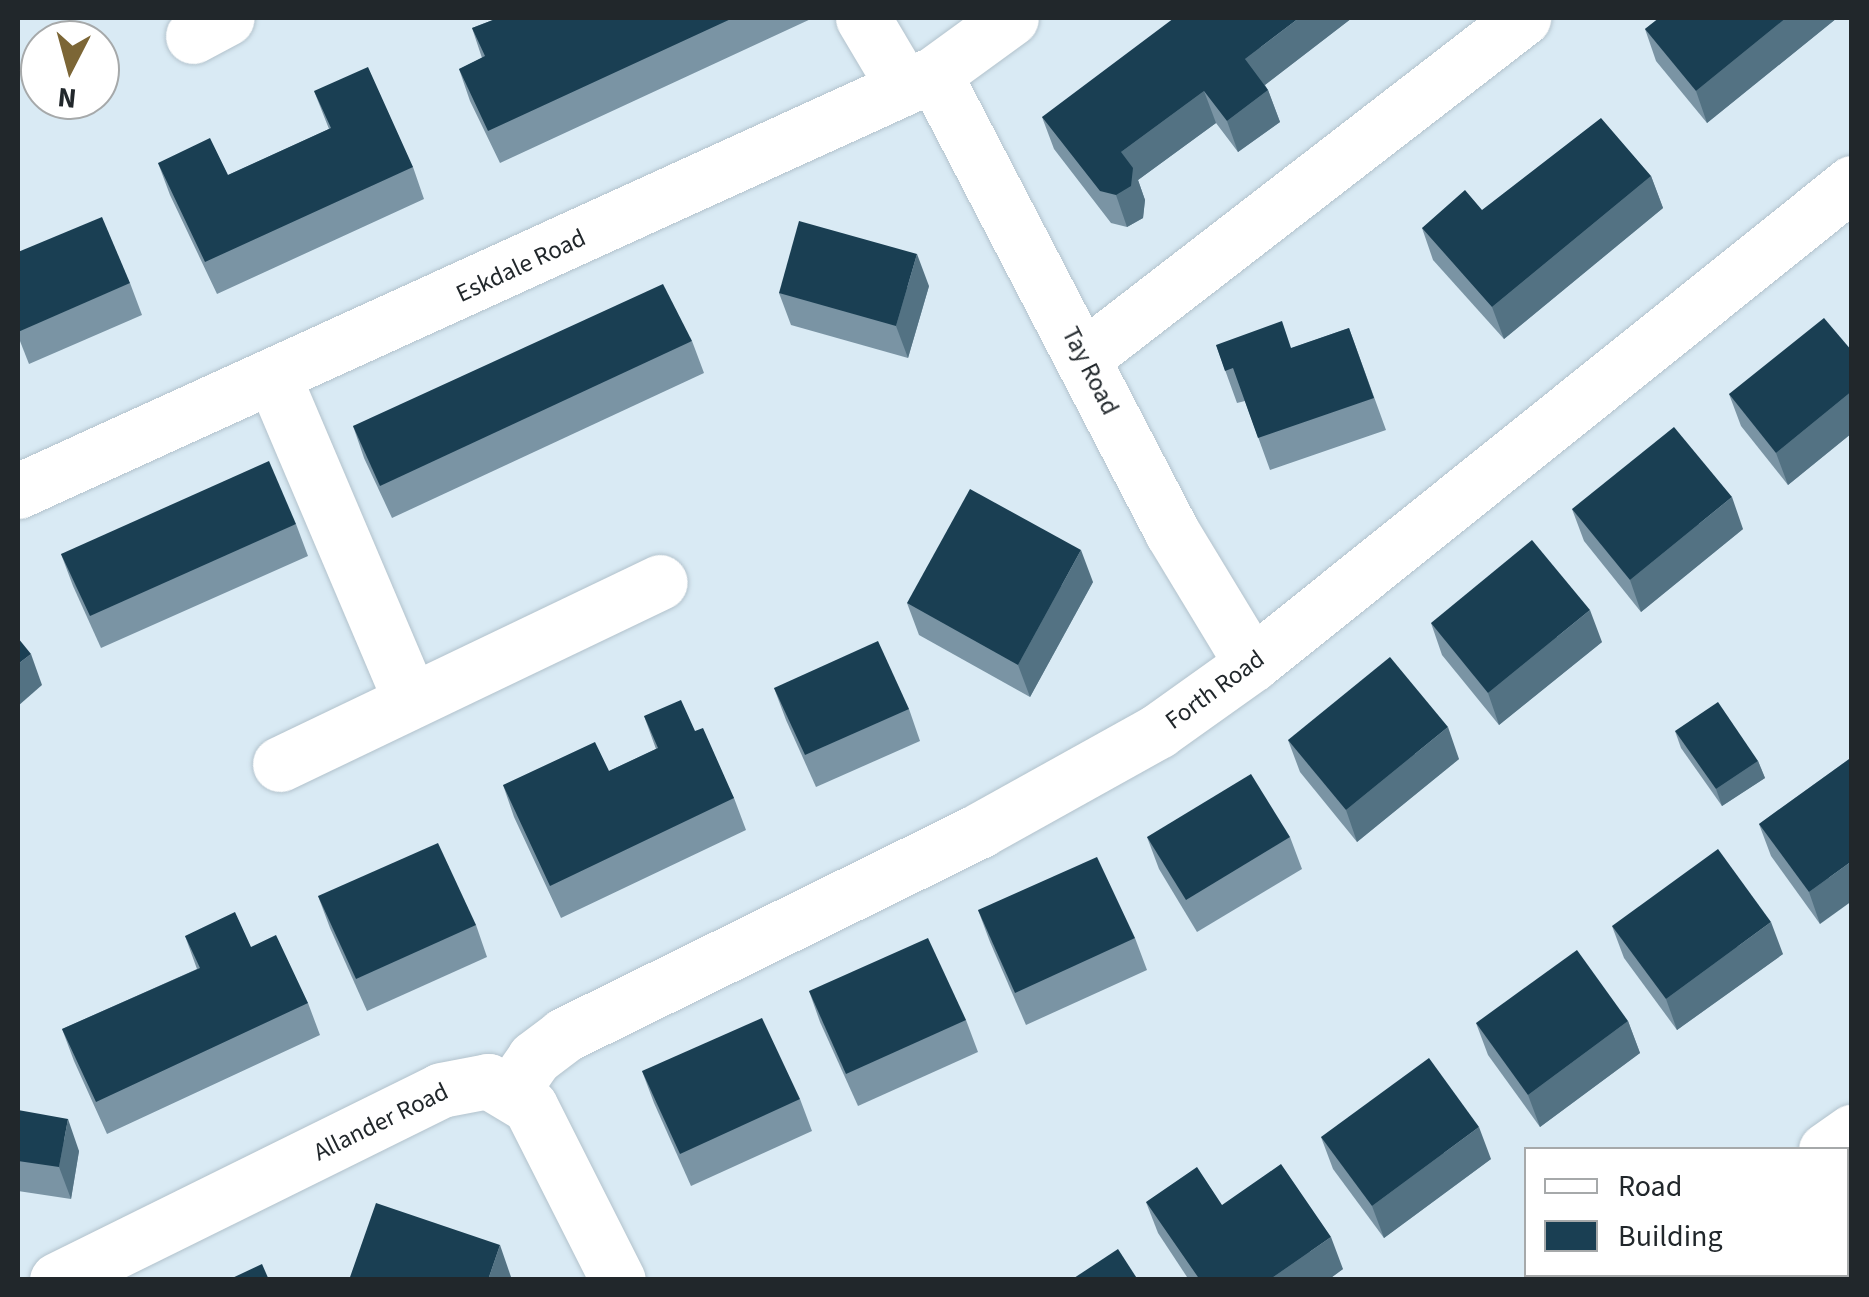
<!DOCTYPE html>
<style>
body{margin:0}
#map{position:relative;width:1869px;height:1297px;overflow:hidden;background:#d9eaf4;font-family:"Source Sans 3",sans-serif}
div>[style]{position:absolute}
[style*='--x']{left:calc(var(--x)*1px);top:calc(var(--y)*1px);width:calc(var(--w)*1px);rotate:calc(var(--a)*1deg)}
.roads{filter:drop-shadow(0 0 2px #b2c2cc) drop-shadow(0 0 2px #b2c2cc)}
.minor>*{height:55px;margin:-27.5px;padding:0 27.5px;transform-origin:27.5px;border-radius:27.5px;background:#fff}
.wall>*{inset:0;background:#7a94a4}
.shaded-wall>*{inset:0;background:#537283}
.building>*{inset:0;background:#1a3f53}
span{translate:-50% -50%;white-space:nowrap;text-align:center;line-height:1.15;-webkit-text-stroke:10px #fff;paint-order:stroke}
.street-label{font-size:25px;color:#21272b}
.frame{position:absolute;inset:0;border:20px solid #21272b;pointer-events:none}
.legend{position:absolute;left:1524px;top:1147px;width:325px;height:130px;box-sizing:border-box;background:#fff;border:2px solid #a6a9aa;margin:0;padding:12px 18px;list-style:none;font-size:30px;color:#21272b}
.legend li{display:flex;align-items:center;gap:20px;height:50px}
.legend b{width:50px;border:2px solid #a6a9aa}
.north{position:absolute;left:20px;top:20px;width:100px;height:100px;box-sizing:border-box;background:#fff;border:2px solid #a6a9aa;border-radius:50%;rotate:186deg;font-size:28px;font-weight:700;line-height:40px;text-align:center;color:#21272b}
.north::after{content:'';display:block;margin:auto;width:35px;height:45px;background:#7c6636;clip-path:polygon(50% 0,100% 100%,50% 72%,0 100%)}
</style>
<div id="map">
<div class="roads">
<div class="minor">
<i style="--x:863;--y:18;--w:80;--a:59.3"></i>
<i style="--x:193;--y:36;--w:38;--a:-28"></i>
<i style="--x:934;--y:74;--w:516;--a:62.54"></i>
<i style="--x:1172;--y:532;--w:154;--a:58.8"></i>
<i style="--x:1084;--y:357;--w:555;--a:-37.68"></i>
<i style="--x:273;--y:376;--w:350;--a:67"></i>
<i style="--x:18;--y:491;--w:1006;--a:-24.48"></i>
<i style="--x:934;--y:74;--w:95;--a:-36"></i>
<i style="--x:280;--y:764;--w:421;--a:-25.6"></i>
<i style="--x:512;--y:1090;--w:39;--a:-55"></i>
<i style="--x:534;--y:1058;--w:38;--a:-37"></i>
<i style="--x:564;--y:1035;--w:464;--a:-26.2"></i>
<i style="--x:980;--y:830;--w:204;--a:-29.1"></i>
<i style="--x:1158;--y:731;--w:115;--a:-35.5"></i>
<i style="--x:1252;--y:664;--w:769;--a:-38.72"></i>
<i style="--x:1826;--y:1150;--w:32;--a:-35"></i>
<i style="--x:57;--y:1280;--w:428;--a:-26.3"></i>
<i style="--x:441;--y:1090;--w:48;--a:-10.8"></i>
<i style="--x:488;--y:1081;--w:49;--a:30.8"></i>
<i style="--x:530;--y:1106;--w:195;--a:63.2"></i>
<i style="--x:1640;--y:1280;--w:9;--a:-41"></i>
</div>
</div>
<div class="wall">
<i style="clip-path:polygon(498px 18px,813px 18px,500px 163px,470px 101px,459px 69px,482px 58px,472px 28px)"></i>
<i style="clip-path:polygon(1352px 18px,1265px 85px,1268px 90px,1280px 122px,1238px 152px,1216px 123px,1138px 180px,1145px 200px,1143px 218px,1127px 227px,1111px 223px,1054px 149px,1042px 117px)"></i>
<i style="clip-path:polygon(1659px 18px,1837px 18px,1707px 123px,1656px 61px,1645px 29px)"></i>
<i style="clip-path:polygon(314px 91px,413px 167px,424px 199px,217px 294px,170px 195px,158px 163px,228px 175px,329px 129px)"></i>
<i style="clip-path:polygon(1651px 176px,1663px 208px,1504px 339px,1433px 260px,1422px 228px,1482px 210px)"></i>
<i style="clip-path:polygon(18px 252px,130px 283px,142px 315px,29px 364px,18px 336px)"></i>
<i style="clip-path:polygon(929px 286px,908px 358px,791px 325px,779px 293px)"></i>
<i style="clip-path:polygon(1349px 328px,1386px 430px,1270px 470px,1245px 401px,1237px 403px,1216px 345px,1292px 348px)"></i>
<i style="clip-path:polygon(692px 341px,704px 373px,392px 518px,364px 458px,353px 426px)"></i>
<i style="clip-path:polygon(1852px 351px,1852px 433px,1788px 485px,1741px 426px,1729px 394px)"></i>
<i style="clip-path:polygon(1572px 509px,1743px 529px,1641px 612px,1584px 541px)"></i>
<i style="clip-path:polygon(296px 524px,308px 556px,101px 648px,73px 586px,61px 554px)"></i>
<i style="clip-path:polygon(1093px 582px,1030px 697px,919px 635px,907px 603px)"></i>
<i style="clip-path:polygon(1431px 623px,1602px 642px,1499px 725px,1442px 655px)"></i>
<i style="clip-path:polygon(774px 688px,909px 709px,920px 741px,816px 787px,786px 720px)"></i>
<i style="clip-path:polygon(644px 716px,695px 731px,734px 798px,746px 830px,561px 918px,514px 817px,503px 785px,609px 771px,656px 749px)"></i>
<i style="clip-path:polygon(1675px 731px,1758px 761px,1765px 778px,1722px 806px,1681px 748px)"></i>
<i style="clip-path:polygon(1288px 740px,1459px 759px,1357px 842px,1300px 772px)"></i>
<i style="clip-path:polygon(1852px 757px,1820px 924px,1771px 856px,1759px 824px)"></i>
<i style="clip-path:polygon(1147px 837px,1290px 837px,1302px 869px,1197px 932px,1159px 869px)"></i>
<i style="clip-path:polygon(318px 896px,476px 925px,487px 957px,367px 1011px,330px 928px)"></i>
<i style="clip-path:polygon(978px 910px,1135px 938px,1147px 970px,1026px 1025px,990px 942px)"></i>
<i style="clip-path:polygon(1612px 926px,1783px 954px,1677px 1030px,1624px 958px)"></i>
<i style="clip-path:polygon(185px 936px,251px 947px,308px 1003px,320px 1035px,107px 1134px,74px 1061px,62px 1029px,197px 969px)"></i>
<i style="clip-path:polygon(809px 991px,966px 1020px,978px 1052px,858px 1106px,820px 1022px)"></i>
<i style="clip-path:polygon(1628px 1021px,1640px 1053px,1540px 1127px,1488px 1055px,1476px 1023px)"></i>
<i style="clip-path:polygon(642px 1071px,800px 1099px,812px 1131px,691px 1186px,654px 1103px)"></i>
<i style="clip-path:polygon(18px 1110px,79px 1151px,71px 1199px,18px 1191px)"></i>
<i style="clip-path:polygon(1321px 1137px,1491px 1159px,1384px 1238px,1333px 1169px)"></i>
<i style="clip-path:polygon(1146px 1202px,1222px 1205px,1343px 1269px,1328px 1280px,1189px 1280px,1158px 1233px)"></i>
</div>
<div class="shaded-wall">
<i style="clip-path:polygon(1299px 18px,1352px 18px,1257px 91px,1245px 59px)"></i>
<i style="clip-path:polygon(1786px 18px,1837px 18px,1707px 123px,1696px 91px)"></i>
<i style="clip-path:polygon(1268px 90px,1280px 122px,1238px 152px,1227px 121px)"></i>
<i style="clip-path:polygon(1204px 91px,1216px 123px,1138px 180px,1145px 200px,1143px 218px,1127px 227px,1116px 195px,1121px 152px)"></i>
<i style="clip-path:polygon(1651px 176px,1663px 208px,1504px 339px,1492px 307px)"></i>
<i style="clip-path:polygon(917px 254px,929px 286px,908px 358px,896px 326px)"></i>
<i style="clip-path:polygon(1852px 391px,1852px 433px,1788px 485px,1776px 453px)"></i>
<i style="clip-path:polygon(1732px 497px,1743px 529px,1641px 612px,1630px 580px)"></i>
<i style="clip-path:polygon(1081px 550px,1093px 582px,1030px 697px,1018px 665px)"></i>
<i style="clip-path:polygon(1590px 610px,1602px 642px,1499px 725px,1488px 693px)"></i>
<i style="clip-path:polygon(31px 654px,42px 685px,18px 706px,18px 664px)"></i>
<i style="clip-path:polygon(1448px 727px,1459px 759px,1357px 842px,1346px 810px)"></i>
<i style="clip-path:polygon(1758px 761px,1765px 778px,1722px 806px,1716px 789px)"></i>
<i style="clip-path:polygon(1852px 861px,1852px 901px,1820px 924px,1809px 892px)"></i>
<i style="clip-path:polygon(1771px 922px,1783px 954px,1677px 1030px,1666px 999px)"></i>
<i style="clip-path:polygon(1628px 1021px,1640px 1053px,1540px 1127px,1528px 1095px)"></i>
<i style="clip-path:polygon(68px 1119px,79px 1151px,71px 1199px,59px 1167px)"></i>
<i style="clip-path:polygon(1479px 1127px,1491px 1159px,1384px 1238px,1372px 1206px)"></i>
<i style="clip-path:polygon(1331px 1237px,1343px 1269px,1328px 1280px,1269px 1280px)"></i>
<i style="clip-path:polygon(500px 1245px,511px 1277px,511px 1280px,488px 1280px)"></i>
</div>
<div class="building">
<i style="clip-path:polygon(498px 18px,733px 18px,488px 131px,459px 69px,485px 56px,472px 28px)"></i>
<i style="clip-path:polygon(1174px 18px,1299px 18px,1245px 59px,1268px 90px,1227px 121px,1204px 91px,1121px 152px,1133px 168px,1131px 186px,1116px 195px,1100px 191px,1042px 117px)"></i>
<i style="clip-path:polygon(1659px 18px,1786px 18px,1696px 91px,1645px 29px)"></i>
<i style="clip-path:polygon(368px 67px,413px 167px,205px 262px,158px 163px,210px 138px,228px 175px,331px 128px,314px 91px)"></i>
<i style="clip-path:polygon(1601px 118px,1651px 176px,1492px 307px,1422px 228px,1465px 190px,1482px 210px)"></i>
<i style="clip-path:polygon(102px 217px,130px 283px,18px 332px,18px 252px)"></i>
<i style="clip-path:polygon(799px 221px,917px 254px,896px 326px,779px 293px)"></i>
<i style="clip-path:polygon(663px 284px,692px 341px,380px 486px,353px 426px)"></i>
<i style="clip-path:polygon(1824px 318px,1852px 351px,1852px 391px,1776px 453px,1729px 394px)"></i>
<i style="clip-path:polygon(1282px 321px,1291px 348px,1349px 328px,1374px 398px,1258px 438px,1233px 368px,1225px 371px,1216px 345px)"></i>
<i style="clip-path:polygon(1674px 427px,1732px 497px,1630px 580px,1572px 509px)"></i>
<i style="clip-path:polygon(269px 461px,296px 524px,90px 616px,61px 554px)"></i>
<i style="clip-path:polygon(970px 489px,1081px 550px,1018px 665px,907px 603px)"></i>
<i style="clip-path:polygon(1532px 540px,1590px 610px,1488px 693px,1431px 623px)"></i>
<i style="clip-path:polygon(18px 638px,31px 654px,18px 664px)"></i>
<i style="clip-path:polygon(878px 641px,909px 709px,805px 755px,774px 688px)"></i>
<i style="clip-path:polygon(1390px 657px,1448px 727px,1346px 810px,1288px 740px)"></i>
<i style="clip-path:polygon(681px 700px,695px 731px,703px 728px,734px 798px,550px 886px,503px 785px,595px 742px,609px 771px,658px 748px,644px 716px)"></i>
<i style="clip-path:polygon(1718px 702px,1758px 761px,1716px 789px,1675px 731px)"></i>
<i style="clip-path:polygon(1852px 757px,1852px 861px,1809px 892px,1759px 824px)"></i>
<i style="clip-path:polygon(1251px 774px,1290px 837px,1186px 900px,1147px 837px)"></i>
<i style="clip-path:polygon(438px 843px,476px 925px,356px 979px,318px 896px)"></i>
<i style="clip-path:polygon(1718px 849px,1771px 922px,1666px 999px,1612px 926px)"></i>
<i style="clip-path:polygon(1097px 857px,1135px 938px,1015px 993px,978px 910px)"></i>
<i style="clip-path:polygon(235px 912px,251px 947px,276px 935px,308px 1003px,96px 1102px,62px 1029px,200px 968px,185px 936px)"></i>
<i style="clip-path:polygon(928px 938px,966px 1020px,846px 1074px,809px 991px)"></i>
<i style="clip-path:polygon(1577px 950px,1628px 1021px,1528px 1095px,1476px 1023px)"></i>
<i style="clip-path:polygon(762px 1018px,800px 1099px,680px 1154px,642px 1071px)"></i>
<i style="clip-path:polygon(1429px 1058px,1479px 1127px,1372px 1206px,1321px 1137px)"></i>
<i style="clip-path:polygon(18px 1110px,68px 1119px,59px 1167px,18px 1161px)"></i>
<i style="clip-path:polygon(1281px 1164px,1331px 1237px,1269px 1280px,1200px 1280px,1146px 1202px,1197px 1167px,1222px 1205px)"></i>
<i style="clip-path:polygon(376px 1203px,500px 1245px,488px 1280px,349px 1280px)"></i>
<i style="clip-path:polygon(1118px 1249px,1138px 1280px,1071px 1280px)"></i>
<i style="clip-path:polygon(262px 1264px,269px 1280px,228px 1280px)"></i>
</div>
<div class="street-label">
<span style="left:521px;top:266px;rotate:-25deg">Eskdale Road</span>
<span style="left:1090px;top:371px;rotate:63deg">Tay Road</span>
<span style="left:1215px;top:690px;rotate:-36deg">Forth Road</span>
<span style="left:381px;top:1122px;rotate:-26deg">Allander Road</span>
</div>
<div class="frame"></div>
<ul class="legend">
<li><b style="height:12px;background:#fff"></b>Road</li>
<li><b style="height:28px;background:#1a3f53"></b>Building</li>
</ul>
<div class="north">N</div>
</div>
